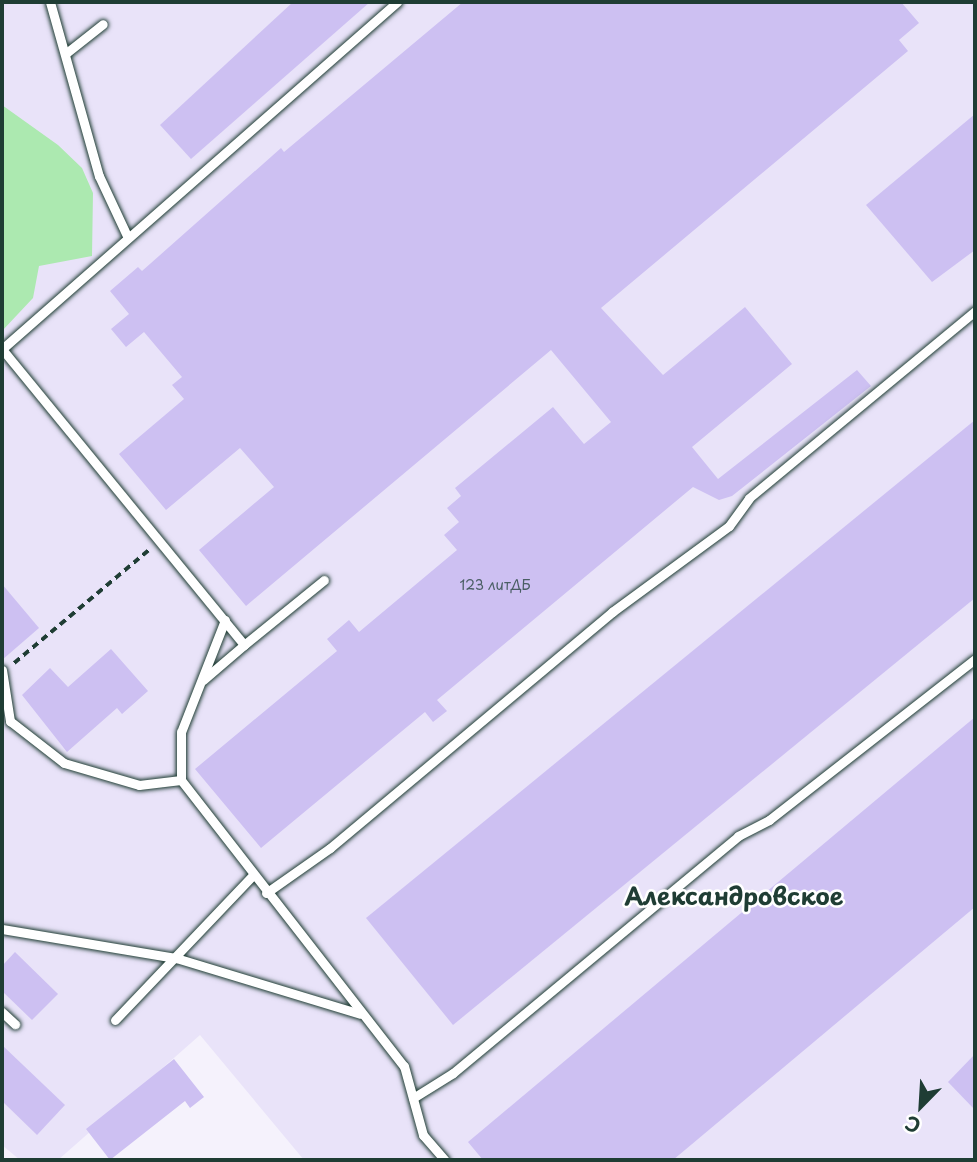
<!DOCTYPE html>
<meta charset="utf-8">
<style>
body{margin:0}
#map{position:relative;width:977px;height:1162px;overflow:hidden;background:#f5f2fc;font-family:"Playpen Sans",sans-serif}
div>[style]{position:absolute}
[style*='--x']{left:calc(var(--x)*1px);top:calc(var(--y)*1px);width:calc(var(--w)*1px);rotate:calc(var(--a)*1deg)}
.built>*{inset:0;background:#e9e3f9}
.green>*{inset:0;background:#ace9b0}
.building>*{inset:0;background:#cdc0f2}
.path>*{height:3.5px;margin-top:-1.75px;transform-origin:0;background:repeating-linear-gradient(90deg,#1f3d34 0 7px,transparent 0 12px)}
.roads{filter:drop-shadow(0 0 2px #1f3d34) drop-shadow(0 0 2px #1f3d34)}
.service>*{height:9px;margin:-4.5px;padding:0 4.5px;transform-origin:4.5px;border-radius:4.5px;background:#fff}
span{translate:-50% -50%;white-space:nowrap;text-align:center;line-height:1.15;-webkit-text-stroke:5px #fff;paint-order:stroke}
.number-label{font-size:14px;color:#4a5e64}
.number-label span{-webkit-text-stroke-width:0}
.district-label{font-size:24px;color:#1f3d34;font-weight:700}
.frame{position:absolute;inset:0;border:4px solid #1f3d34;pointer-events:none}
.north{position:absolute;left:886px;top:1071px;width:70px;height:70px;-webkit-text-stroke:5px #fff;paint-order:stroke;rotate:204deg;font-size:19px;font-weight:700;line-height:28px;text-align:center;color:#1f3d34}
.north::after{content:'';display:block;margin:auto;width:24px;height:32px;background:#1f3d34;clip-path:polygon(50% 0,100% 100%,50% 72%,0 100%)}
</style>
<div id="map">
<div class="built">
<i style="clip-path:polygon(2px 2px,975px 2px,973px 1160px,304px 1160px,200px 1035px,58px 1160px,20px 1160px,2px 1145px)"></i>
</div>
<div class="green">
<i style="clip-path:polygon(2px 105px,58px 145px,82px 168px,93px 193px,92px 256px,39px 266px,33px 298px,2px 331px)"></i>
</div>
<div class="building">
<i style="clip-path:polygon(293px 2px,370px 2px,191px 159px,160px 125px)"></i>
<i style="clip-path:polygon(463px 2px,901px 2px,919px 23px,899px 40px,908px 51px,601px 308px,663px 375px,745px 307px,792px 364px,692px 447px,718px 479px,857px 370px,871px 386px,732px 496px,719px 500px,693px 487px,437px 700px,447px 711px,433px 722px,425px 712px,261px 848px,195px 769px,337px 651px,327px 639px,349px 620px,359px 632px,457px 550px,444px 535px,459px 522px,447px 508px,461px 496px,455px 488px,553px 407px,584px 444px,611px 422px,551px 350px,246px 606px,199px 550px,274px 487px,240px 448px,166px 510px,119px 454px,184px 399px,172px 385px,182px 377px,144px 332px,126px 347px,111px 329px,129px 314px,110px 291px,138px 267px,142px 271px,281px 148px,284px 152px)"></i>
<i style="clip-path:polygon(975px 114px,975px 250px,932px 282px,866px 205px)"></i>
<i style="clip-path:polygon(975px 420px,975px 598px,453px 1025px,366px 918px)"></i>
<i style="clip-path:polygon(2px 584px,39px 628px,2px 660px)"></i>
<i style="clip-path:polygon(111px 649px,148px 691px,122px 714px,117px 708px,67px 752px,22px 695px,50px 668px,68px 687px)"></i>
<i style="clip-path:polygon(975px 717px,975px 907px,673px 1160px,483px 1160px,468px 1142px)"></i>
<i style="clip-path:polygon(15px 952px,58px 994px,32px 1020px,2px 991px,2px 966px)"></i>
<i style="clip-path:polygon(2px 1045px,65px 1105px,37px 1135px,2px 1101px)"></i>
<i style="clip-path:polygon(975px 1054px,975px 1110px,948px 1082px)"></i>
<i style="clip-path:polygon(174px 1059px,204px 1097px,190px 1108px,185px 1101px,110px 1160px,86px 1129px)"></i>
</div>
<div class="path">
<i style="--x:14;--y:663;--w:177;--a:-40"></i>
</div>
<div class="roads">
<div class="service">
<i style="--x:50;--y:2;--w:181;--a:74.3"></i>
<i style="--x:99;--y:176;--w:68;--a:64.9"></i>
<i style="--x:65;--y:54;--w:48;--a:-38.3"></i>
<i style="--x:2;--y:349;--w:526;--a:-41.3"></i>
<i style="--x:2;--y:349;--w:382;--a:50.7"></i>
<i style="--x:244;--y:645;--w:103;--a:-39.1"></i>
<i style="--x:225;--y:620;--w:120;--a:111.4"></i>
<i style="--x:181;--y:732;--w:48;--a:90"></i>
<i style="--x:181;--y:780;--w:363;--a:52.1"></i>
<i style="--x:404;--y:1066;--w:72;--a:74.6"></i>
<i style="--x:423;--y:1135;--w:33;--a:49"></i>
<i style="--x:2;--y:670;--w:52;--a:81.1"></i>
<i style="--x:10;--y:721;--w:68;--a:37.9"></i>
<i style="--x:64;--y:763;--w:78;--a:16.3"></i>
<i style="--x:139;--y:785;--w:42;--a:-6.8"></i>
<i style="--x:203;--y:680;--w:54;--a:-40.5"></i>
<i style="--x:266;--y:893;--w:78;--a:-35.1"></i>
<i style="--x:330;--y:848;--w:368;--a:-39.9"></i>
<i style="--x:612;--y:612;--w:145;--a:-36.3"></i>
<i style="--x:729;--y:526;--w:34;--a:-54"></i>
<i style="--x:749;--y:498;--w:293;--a:-39.6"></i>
<i style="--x:2;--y:929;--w:176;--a:9.5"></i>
<i style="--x:176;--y:958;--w:192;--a:16.9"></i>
<i style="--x:2;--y:1012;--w:18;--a:43"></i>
<i style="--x:115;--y:1020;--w:200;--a:-46.4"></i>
<i style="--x:413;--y:1098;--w:47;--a:-32"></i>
<i style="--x:453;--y:1073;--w:371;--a:-39.7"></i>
<i style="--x:738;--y:836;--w:35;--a:-27"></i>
<i style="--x:769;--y:820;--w:261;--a:-38"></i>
</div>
</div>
<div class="number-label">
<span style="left:495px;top:585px">123 литДБ</span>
</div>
<div class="district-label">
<span style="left:734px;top:896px">Александровское</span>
</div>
<div class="frame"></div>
<div class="north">С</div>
</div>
